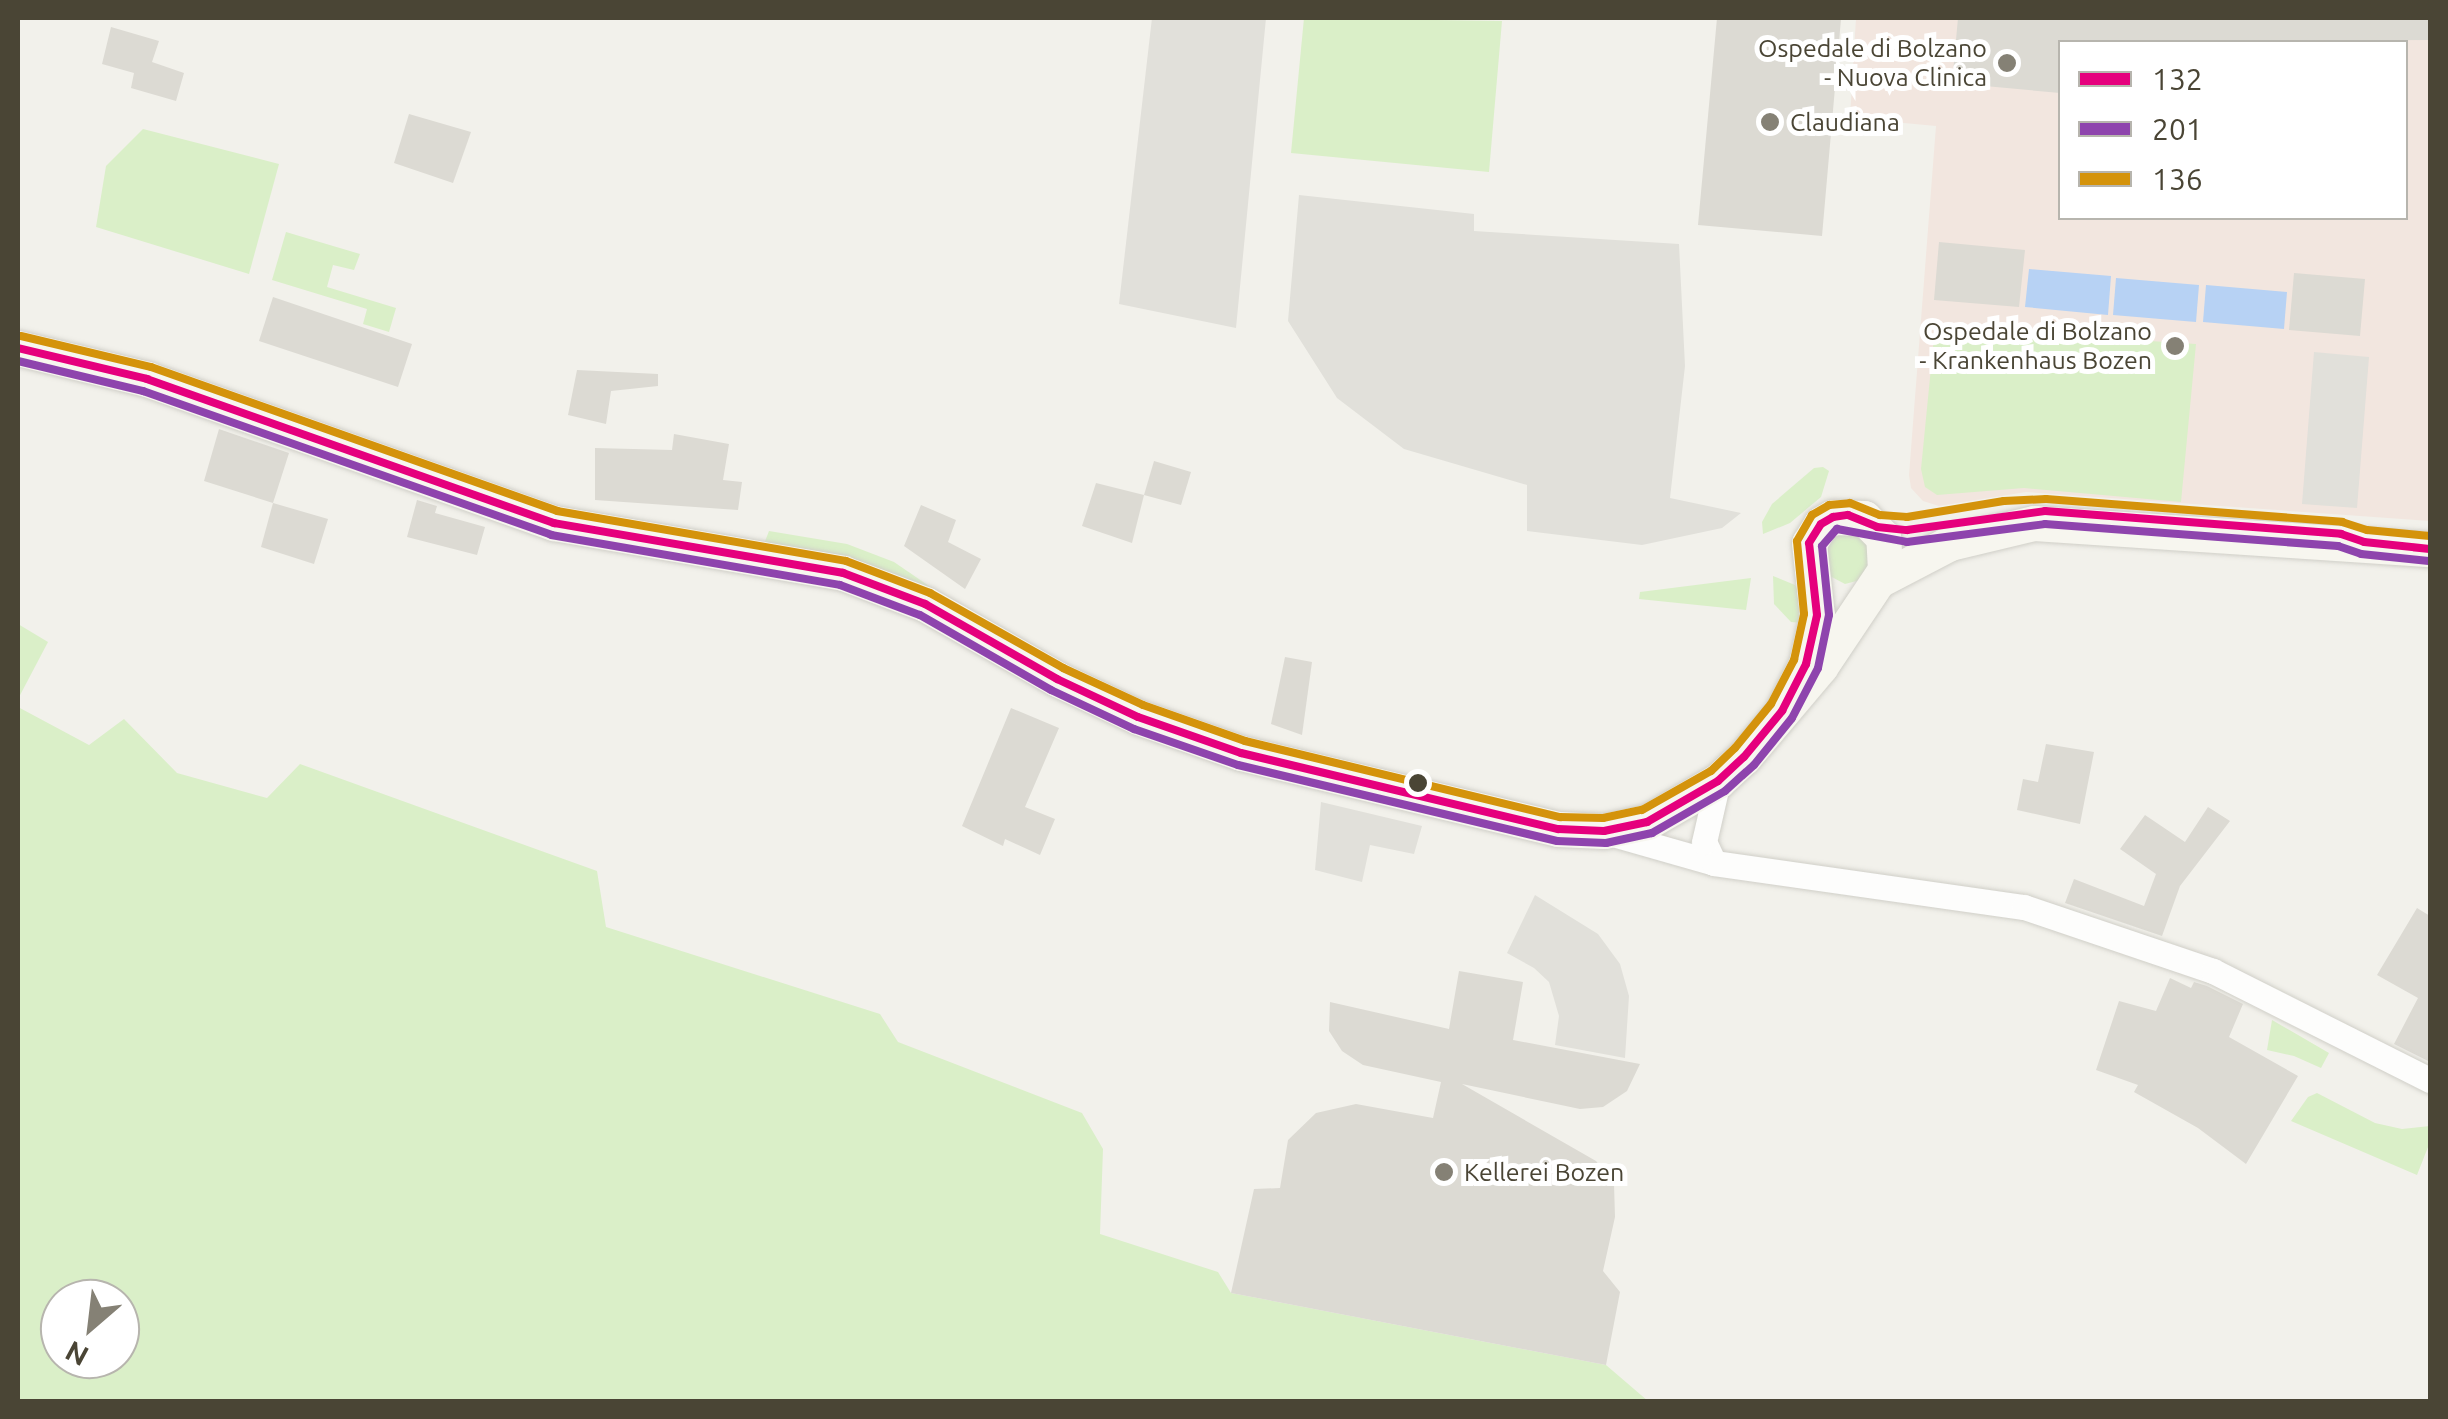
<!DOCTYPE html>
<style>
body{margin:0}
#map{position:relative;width:2448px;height:1419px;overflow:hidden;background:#f2f1eb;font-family:Ubuntu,sans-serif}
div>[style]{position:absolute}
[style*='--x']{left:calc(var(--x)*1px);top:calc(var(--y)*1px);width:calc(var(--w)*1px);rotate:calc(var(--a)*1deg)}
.medical>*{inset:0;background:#f2e6df}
.green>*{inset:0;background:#daefc8}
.parking>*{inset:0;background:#e1e0da}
.water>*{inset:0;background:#b7d2f4}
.building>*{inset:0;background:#dcdad3}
.roads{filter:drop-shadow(0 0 2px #d0cfc8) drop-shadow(0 0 2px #d0cfc8)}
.street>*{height:25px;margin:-12.5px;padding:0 12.5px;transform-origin:12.5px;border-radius:12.5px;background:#fdfdfc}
.secondary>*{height:35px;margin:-17.5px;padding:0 17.5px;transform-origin:17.5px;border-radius:17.5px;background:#f7f6ef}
.bus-1>*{height:8px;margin:-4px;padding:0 4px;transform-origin:4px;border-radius:4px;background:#e5007d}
.bus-2>*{height:8px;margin:-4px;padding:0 4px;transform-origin:4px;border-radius:4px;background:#8e44ad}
.bus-3>*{height:8px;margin:-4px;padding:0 4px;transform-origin:4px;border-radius:4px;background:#d4930b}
.dots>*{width:28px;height:28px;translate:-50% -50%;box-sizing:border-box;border:5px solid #fff;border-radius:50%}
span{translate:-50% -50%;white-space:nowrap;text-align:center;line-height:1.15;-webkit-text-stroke:10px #fff;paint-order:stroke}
.poi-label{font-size:25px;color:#4a4535}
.right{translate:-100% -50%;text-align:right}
.left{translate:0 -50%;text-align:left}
.frame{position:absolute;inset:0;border:20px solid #4a4535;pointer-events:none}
.legend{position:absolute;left:2058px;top:40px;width:350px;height:180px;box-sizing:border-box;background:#fff;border:2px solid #b7b5ae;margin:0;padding:12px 18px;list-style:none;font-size:30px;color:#4a4535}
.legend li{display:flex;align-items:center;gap:20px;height:50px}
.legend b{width:50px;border:2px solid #b7b5ae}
.north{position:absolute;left:40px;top:1279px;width:100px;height:100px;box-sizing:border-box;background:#fff;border:2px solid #b7b5ae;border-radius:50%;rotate:208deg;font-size:28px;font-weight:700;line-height:40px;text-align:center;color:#4a4535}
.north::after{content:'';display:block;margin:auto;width:35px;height:45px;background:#858175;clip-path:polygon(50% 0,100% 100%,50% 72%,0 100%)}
</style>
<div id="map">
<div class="medical">
<i style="clip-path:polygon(evenodd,1856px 18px,2430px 18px,2430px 521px,2026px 492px,1939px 506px,1923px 501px,1911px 488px,1909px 475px,1936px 126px,1850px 118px,1856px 18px,2060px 42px,2406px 42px,2406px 218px,2060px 218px,2060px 42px)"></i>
</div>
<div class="green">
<i style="clip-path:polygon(1304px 18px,1502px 21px,1489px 172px,1291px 153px)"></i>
<i style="clip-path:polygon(143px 129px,279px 164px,249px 274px,96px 227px,106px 166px)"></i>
<i style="clip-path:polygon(286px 232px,360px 254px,354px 270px,333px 265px,327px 287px,396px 308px,389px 332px,363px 324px,367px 309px,272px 280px)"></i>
<i style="clip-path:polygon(1935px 327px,2196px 344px,2181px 502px,2024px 488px,1937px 495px,1925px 487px,1921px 469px)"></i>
<i style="clip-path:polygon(1823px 467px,1829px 471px,1821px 497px,1790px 523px,1763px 534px,1762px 522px,1772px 504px,1814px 468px)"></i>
<i style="clip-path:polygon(1848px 526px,1875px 546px,1864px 579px,1845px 584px,1828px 575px,1825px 538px)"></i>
<i style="clip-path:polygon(769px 531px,847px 544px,894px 562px,948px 599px,764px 544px)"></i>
<i style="clip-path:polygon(1773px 576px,1795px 585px,1801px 594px,1804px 623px,1791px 622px,1774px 604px)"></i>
<i style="clip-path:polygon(1751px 578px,1746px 610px,1639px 599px,1640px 592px)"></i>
<i style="clip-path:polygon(18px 624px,48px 642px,18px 699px)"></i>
<i style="clip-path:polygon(evenodd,18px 707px,89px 745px,124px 719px,177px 773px,267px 798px,300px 764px,597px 871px,606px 927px,880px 1014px,898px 1042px,1082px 1113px,1103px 1149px,1100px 1234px,1218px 1272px,1231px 1293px,1606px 1365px,1648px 1401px,18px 1401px,18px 707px,60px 1299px,120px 1299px,120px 1359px,60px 1359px,60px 1299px)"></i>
<i style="clip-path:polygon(2272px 1020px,2329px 1053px,2321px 1068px,2294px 1056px,2267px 1050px)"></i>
<i style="clip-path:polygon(2317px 1093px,2375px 1123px,2402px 1129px,2430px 1126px,2430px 1142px,2417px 1175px,2291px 1121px,2308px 1097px)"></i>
</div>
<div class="parking">
<i style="clip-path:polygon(1152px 18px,1266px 18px,1236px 328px,1119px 304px)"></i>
<i style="clip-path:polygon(1299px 195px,1474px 214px,1474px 231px,1679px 244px,1685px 366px,1670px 498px,1741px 513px,1722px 528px,1642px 545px,1527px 531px,1527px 485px,1404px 449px,1337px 398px,1288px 321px)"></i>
<i style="clip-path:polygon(2314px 352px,2369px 357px,2357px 508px,2302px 504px)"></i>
<i style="clip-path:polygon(1321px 802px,1422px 826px,1414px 854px,1370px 845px,1362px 882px,1315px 870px)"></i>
<i style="clip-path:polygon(1535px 895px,1598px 934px,1620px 964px,1629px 996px,1625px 1058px,1555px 1045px,1559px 1016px,1549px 982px,1534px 968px,1507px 953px)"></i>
</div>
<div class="water">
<i style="clip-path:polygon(2029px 269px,2111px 276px,2108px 315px,2025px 307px)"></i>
<i style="clip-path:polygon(2116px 278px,2199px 285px,2196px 322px,2113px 315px)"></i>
<i style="clip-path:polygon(2206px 285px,2287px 292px,2284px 329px,2203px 322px)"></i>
</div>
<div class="building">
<i style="clip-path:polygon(1717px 18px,1841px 19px,1822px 236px,1698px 225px)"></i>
<i style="clip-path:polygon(1958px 18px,2430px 18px,2430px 40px,2060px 42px,2060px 93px,1952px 83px)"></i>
<i style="clip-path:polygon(111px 27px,159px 41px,152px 62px,184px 73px,176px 101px,131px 88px,134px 73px,102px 64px)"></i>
<i style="clip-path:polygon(409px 114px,471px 132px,453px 183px,394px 163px)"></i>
<i style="clip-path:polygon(1939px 242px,2025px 250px,2019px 307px,1934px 300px)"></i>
<i style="clip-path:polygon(2294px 273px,2365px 279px,2360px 336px,2289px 330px)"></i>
<i style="clip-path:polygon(273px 297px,412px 344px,398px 387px,259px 341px)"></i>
<i style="clip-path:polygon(577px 370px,658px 374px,658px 386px,611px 391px,606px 424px,568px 415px)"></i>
<i style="clip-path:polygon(219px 429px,289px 453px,273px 503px,204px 481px)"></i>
<i style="clip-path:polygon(674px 434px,729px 444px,723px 480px,742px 482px,738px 510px,595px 500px,595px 448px,672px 450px)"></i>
<i style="clip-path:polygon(1154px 461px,1191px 472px,1181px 505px,1144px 495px)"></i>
<i style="clip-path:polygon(1096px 483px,1144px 495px,1132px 543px,1082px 526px)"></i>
<i style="clip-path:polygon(417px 500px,437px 506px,435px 513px,485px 527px,477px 555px,407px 537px)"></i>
<i style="clip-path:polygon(273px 503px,328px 519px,314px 564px,261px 547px)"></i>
<i style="clip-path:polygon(921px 505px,956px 520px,948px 542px,981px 559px,965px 589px,904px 546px)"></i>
<i style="clip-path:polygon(1285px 657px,1312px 662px,1302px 735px,1271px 724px)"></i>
<i style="clip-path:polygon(1011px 708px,1059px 728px,1025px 807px,1055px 819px,1040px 855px,1005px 839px,1003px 846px,962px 826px)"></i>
<i style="clip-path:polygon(2046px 744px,2094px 752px,2080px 824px,2017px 810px,2023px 779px,2038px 782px)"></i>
<i style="clip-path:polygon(2208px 807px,2230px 821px,2180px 886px,2162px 936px,2065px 903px,2074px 879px,2144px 906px,2156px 874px,2120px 849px,2145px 815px,2185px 842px)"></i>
<i style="clip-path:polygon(2417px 908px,2430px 916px,2430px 1062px,2394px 1044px,2418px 998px,2377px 975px)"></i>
<i style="clip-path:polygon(1459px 971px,1523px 982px,1513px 1040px,1640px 1064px,1627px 1091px,1603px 1107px,1580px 1109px,1462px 1084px,1596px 1161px,1614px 1184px,1615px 1217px,1603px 1271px,1620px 1292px,1606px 1365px,1231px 1293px,1254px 1189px,1280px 1188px,1288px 1140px,1316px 1113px,1356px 1104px,1433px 1118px,1441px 1082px,1363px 1065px,1342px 1051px,1329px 1031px,1330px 1002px,1449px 1029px)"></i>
<i style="clip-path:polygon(2170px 978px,2191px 988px,2194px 982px,2207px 986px,2243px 1004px,2229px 1037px,2298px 1076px,2246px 1164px,2198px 1128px,2134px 1092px,2138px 1085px,2096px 1070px,2119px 1001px,2156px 1011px)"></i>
</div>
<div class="roads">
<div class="street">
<i style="--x:1609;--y:833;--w:109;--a:15.9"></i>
<i style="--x:1714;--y:863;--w:313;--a:8.1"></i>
<i style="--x:2024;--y:907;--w:200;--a:18.7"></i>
<i style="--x:2213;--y:971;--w:243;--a:26.7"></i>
<i style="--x:1714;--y:863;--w:23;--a:-115"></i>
<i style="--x:1704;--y:842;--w:63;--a:-77.1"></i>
</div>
<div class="secondary">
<i style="--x:18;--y:348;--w:133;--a:13.5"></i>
<i style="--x:147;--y:379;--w:432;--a:19.5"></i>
<i style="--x:554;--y:523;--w:293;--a:9.8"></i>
<i style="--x:843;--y:573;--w:88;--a:20.7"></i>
<i style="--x:925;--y:604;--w:152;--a:29.6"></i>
<i style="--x:1057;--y:679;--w:89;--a:25.1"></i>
<i style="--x:1138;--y:717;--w:109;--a:19.3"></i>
<i style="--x:1241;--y:753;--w:326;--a:13.5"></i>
<i style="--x:1558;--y:829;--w:46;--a:2.5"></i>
<i style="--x:1604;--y:831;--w:44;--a:-11.8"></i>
<i style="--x:1647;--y:822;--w:82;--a:-30"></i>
<i style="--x:1718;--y:781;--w:35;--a:-43"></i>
<i style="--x:1744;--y:757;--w:118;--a:-49.8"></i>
<i style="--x:1820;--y:667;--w:117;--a:-56.2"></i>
<i style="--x:1885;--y:570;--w:33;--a:-93"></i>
<i style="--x:1883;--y:537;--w:27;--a:-135"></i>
<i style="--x:1864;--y:518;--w:31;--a:-178"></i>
<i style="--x:1833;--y:517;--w:14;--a:150"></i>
<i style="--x:1821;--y:524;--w:22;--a:122"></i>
<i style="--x:1809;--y:543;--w:72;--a:83.7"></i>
<i style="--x:1817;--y:615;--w:50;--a:102.7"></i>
<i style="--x:1806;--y:664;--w:53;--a:117.1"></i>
<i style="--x:1879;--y:580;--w:80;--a:-27.5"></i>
<i style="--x:1950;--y:543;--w:86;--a:-13.4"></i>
<i style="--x:2034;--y:523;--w:397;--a:3.8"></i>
</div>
</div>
<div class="bus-1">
<i style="--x:18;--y:348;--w:133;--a:13.5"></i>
<i style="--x:147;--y:379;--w:432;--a:19.5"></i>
<i style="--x:554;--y:523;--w:293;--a:9.8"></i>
<i style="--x:843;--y:573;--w:88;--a:20.7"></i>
<i style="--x:925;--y:604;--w:152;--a:29.6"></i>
<i style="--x:1057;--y:679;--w:89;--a:25.1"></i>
<i style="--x:1138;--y:717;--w:109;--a:19.3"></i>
<i style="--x:1241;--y:753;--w:326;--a:13.5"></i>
<i style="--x:1558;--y:829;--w:46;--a:2.5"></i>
<i style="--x:1604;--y:831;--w:44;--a:-11.8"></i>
<i style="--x:1647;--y:822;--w:82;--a:-30"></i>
<i style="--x:1718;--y:781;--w:35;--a:-43"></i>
<i style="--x:1744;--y:757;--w:60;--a:-50.4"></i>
<i style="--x:1782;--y:711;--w:53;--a:-62.9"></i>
<i style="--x:1806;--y:664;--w:50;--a:-77.3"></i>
<i style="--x:1817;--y:615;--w:72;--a:-96.3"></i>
<i style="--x:1809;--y:543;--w:22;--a:-58"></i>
<i style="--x:1821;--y:524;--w:14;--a:-30"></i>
<i style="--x:1833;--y:517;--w:15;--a:-8"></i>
<i style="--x:1848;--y:515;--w:31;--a:22"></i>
<i style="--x:1877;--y:527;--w:30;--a:6"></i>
<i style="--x:1907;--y:530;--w:139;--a:-7.8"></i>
<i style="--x:2045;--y:511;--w:297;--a:4.4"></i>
<i style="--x:2341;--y:534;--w:24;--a:19"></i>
<i style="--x:2364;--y:542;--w:66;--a:6.1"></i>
</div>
<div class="bus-2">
<i style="--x:18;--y:361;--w:129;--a:13.5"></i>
<i style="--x:143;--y:391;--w:433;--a:19.4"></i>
<i style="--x:551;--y:535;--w:293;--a:9.8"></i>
<i style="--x:840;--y:585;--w:85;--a:20.6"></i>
<i style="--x:920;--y:615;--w:151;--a:29.8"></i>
<i style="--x:1051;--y:690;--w:92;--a:25.2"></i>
<i style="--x:1134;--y:729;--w:110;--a:19.1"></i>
<i style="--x:1238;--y:765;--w:328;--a:13.4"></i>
<i style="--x:1557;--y:841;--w:49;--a:2.3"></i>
<i style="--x:1606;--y:843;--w:47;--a:-12.3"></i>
<i style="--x:1652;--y:833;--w:84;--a:-29.9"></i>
<i style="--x:1725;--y:791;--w:39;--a:-42"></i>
<i style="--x:1754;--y:765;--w:60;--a:-51"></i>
<i style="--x:1792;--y:718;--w:56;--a:-62.5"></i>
<i style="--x:1818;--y:668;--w:54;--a:-78.3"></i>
<i style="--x:1829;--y:615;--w:69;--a:-95.8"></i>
<i style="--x:1822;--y:546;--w:23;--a:-49"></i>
<i style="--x:1837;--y:529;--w:71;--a:10.5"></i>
<i style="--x:1907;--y:542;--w:139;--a:-7.4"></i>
<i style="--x:2045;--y:524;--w:294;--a:4.3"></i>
<i style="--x:2338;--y:546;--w:24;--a:19"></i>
<i style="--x:2361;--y:554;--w:68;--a:5.9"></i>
</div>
<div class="bus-3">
<i style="--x:21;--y:336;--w:134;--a:13.4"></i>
<i style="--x:151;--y:367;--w:431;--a:19.5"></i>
<i style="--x:557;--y:511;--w:293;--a:9.8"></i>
<i style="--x:846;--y:561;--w:90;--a:20.9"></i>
<i style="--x:930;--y:593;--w:153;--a:29.4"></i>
<i style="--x:1063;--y:668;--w:88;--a:24.8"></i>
<i style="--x:1143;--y:705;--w:108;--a:19.4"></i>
<i style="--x:1245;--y:741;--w:324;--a:13.6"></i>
<i style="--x:1560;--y:817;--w:43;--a:1.3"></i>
<i style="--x:1603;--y:818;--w:40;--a:-12"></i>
<i style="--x:1642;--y:810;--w:79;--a:-29.5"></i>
<i style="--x:1711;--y:771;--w:33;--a:-44"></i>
<i style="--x:1735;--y:748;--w:57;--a:-50.7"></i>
<i style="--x:1771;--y:704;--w:50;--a:-62.4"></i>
<i style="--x:1794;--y:660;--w:47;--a:-77.7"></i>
<i style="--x:1804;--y:614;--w:73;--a:-95.5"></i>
<i style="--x:1797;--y:541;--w:30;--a:-60"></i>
<i style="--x:1812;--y:515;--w:20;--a:-30"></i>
<i style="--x:1829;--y:505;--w:21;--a:-5"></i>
<i style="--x:1850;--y:503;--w:32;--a:22"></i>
<i style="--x:1880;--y:515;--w:27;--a:4"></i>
<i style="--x:1907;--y:517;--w:98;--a:-9.4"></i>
<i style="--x:2004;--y:501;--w:42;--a:-2.7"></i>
<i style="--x:2046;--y:499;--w:297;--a:4.4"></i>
<i style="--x:2342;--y:522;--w:26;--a:18"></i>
<i style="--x:2367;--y:530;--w:63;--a:5.4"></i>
</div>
<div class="dots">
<i style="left:2007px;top:63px;background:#858175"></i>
<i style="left:1770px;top:122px;background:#858175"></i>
<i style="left:2175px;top:346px;background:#858175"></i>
<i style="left:1418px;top:783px;background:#4a4535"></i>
<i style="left:1444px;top:1172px;background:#858175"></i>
</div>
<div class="poi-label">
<span class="right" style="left:1987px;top:63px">Ospedale di Bolzano<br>- Nuova Clinica</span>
<span class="left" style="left:1790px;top:122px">Claudiana</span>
<span class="right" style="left:2152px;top:346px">Ospedale di Bolzano<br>- Krankenhaus Bozen</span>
<span class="left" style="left:1464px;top:1172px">Kellerei Bozen</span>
</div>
<div class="frame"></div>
<ul class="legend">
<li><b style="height:12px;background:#e5007d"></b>132</li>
<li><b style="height:12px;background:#8e44ad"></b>201</li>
<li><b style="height:12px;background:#d4930b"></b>136</li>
</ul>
<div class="north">N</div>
</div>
